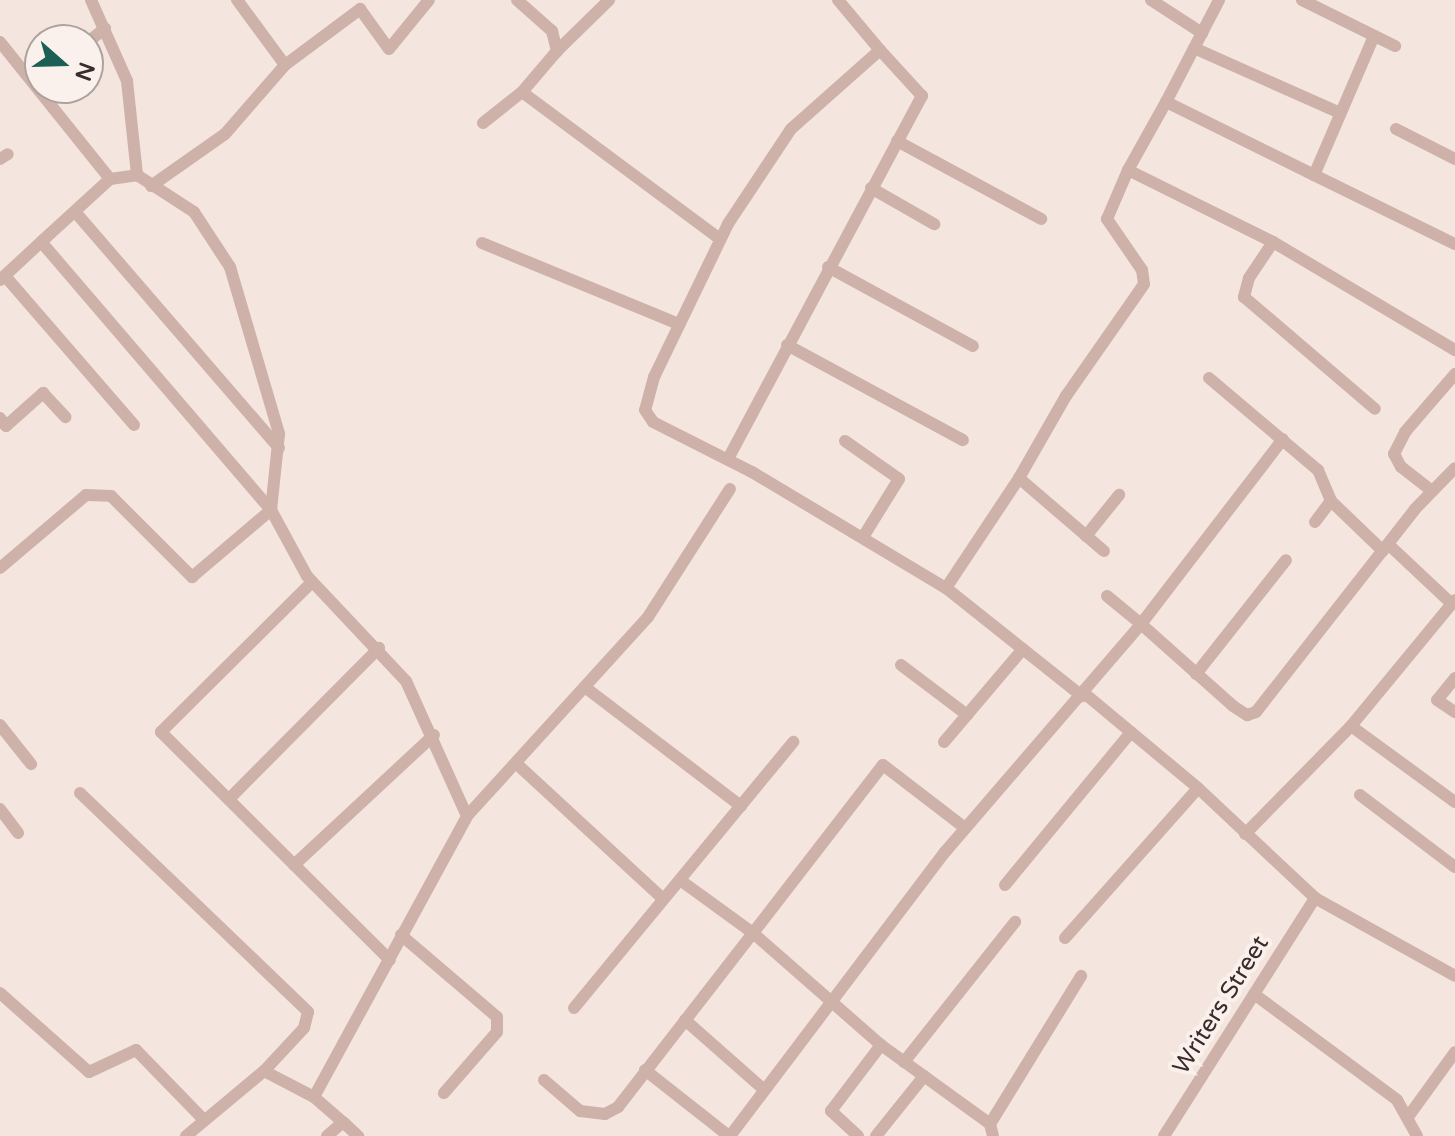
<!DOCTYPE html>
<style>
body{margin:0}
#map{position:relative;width:1455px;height:1136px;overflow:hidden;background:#f4e6df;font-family:"Varela Round",sans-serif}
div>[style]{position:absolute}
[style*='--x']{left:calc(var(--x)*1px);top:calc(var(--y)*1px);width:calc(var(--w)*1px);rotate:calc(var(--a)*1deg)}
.minor>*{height:12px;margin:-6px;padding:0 6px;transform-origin:6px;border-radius:6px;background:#ceb2aa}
span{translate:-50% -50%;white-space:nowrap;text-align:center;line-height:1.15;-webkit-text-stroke:8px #fbf1ec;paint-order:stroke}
.street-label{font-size:24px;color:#3b2b2a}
.north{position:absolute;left:24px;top:24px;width:80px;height:80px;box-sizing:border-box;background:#fbf1ec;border:2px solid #aea29e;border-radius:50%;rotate:110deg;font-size:22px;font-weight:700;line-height:32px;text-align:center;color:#3b2b2a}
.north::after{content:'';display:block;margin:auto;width:28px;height:36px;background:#1c5f54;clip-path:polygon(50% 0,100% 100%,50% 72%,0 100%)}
</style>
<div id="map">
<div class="minor">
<i style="--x:91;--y:0;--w:89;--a:66"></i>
<i style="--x:127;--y:81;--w:95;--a:83.9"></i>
<i style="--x:137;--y:175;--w:68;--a:33"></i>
<i style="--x:194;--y:212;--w:66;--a:56.8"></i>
<i style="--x:230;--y:267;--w:174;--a:73.6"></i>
<i style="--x:279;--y:434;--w:76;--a:96"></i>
<i style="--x:271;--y:510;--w:75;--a:61.4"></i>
<i style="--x:307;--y:576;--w:144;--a:46.7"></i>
<i style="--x:406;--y:681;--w:148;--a:65.7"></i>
<i style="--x:517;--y:0;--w:47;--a:41.5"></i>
<i style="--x:552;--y:31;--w:21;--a:76"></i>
<i style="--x:557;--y:51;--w:54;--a:130.5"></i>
<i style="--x:522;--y:92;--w:247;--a:36.6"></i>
<i style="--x:838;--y:0;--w:65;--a:50"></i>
<i style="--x:1151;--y:0;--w:61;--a:32.9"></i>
<i style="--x:1302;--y:0;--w:104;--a:26.3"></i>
<i style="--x:1374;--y:36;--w:151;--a:113.3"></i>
<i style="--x:1314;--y:175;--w:157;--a:26.1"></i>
<i style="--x:0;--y:42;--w:176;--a:51.2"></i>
<i style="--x:88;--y:42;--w:22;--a:-39"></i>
<i style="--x:1194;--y:48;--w:160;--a:24"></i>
<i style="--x:557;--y:51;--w:73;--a:-44.4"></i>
<i style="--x:285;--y:65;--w:94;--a:-36.7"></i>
<i style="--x:360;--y:9;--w:49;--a:54.1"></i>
<i style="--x:389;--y:49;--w:63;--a:-50.8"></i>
<i style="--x:1166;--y:102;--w:115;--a:-62.5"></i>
<i style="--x:483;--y:123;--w:50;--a:-38.5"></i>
<i style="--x:1396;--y:129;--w:66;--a:27"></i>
<i style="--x:897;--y:141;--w:164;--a:28.4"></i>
<i style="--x:0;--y:159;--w:9;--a:-32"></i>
<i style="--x:1314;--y:175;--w:165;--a:-153.7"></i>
<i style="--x:1166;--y:102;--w:78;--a:119.2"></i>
<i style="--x:1128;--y:170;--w:162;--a:26.4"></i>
<i style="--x:1273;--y:242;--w:212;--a:30.7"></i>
<i style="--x:151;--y:186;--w:90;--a:-35.1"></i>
<i style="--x:225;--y:134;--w:91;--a:-49"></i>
<i style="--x:285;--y:65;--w:81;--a:-126.4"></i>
<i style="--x:871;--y:188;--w:73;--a:29.7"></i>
<i style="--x:77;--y:214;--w:309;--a:49.2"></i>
<i style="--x:1273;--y:242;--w:43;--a:123.7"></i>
<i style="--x:1249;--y:278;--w:20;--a:105"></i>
<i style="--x:1244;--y:297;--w:172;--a:40.5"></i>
<i style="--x:482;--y:243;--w:213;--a:22.4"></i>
<i style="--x:828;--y:267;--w:165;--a:28.6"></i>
<i style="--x:5;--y:276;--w:197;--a:49.1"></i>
<i style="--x:0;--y:280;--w:56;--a:-42.8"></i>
<i style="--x:787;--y:345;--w:200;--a:28.4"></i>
<i style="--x:1209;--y:378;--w:143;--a:40.2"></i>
<i style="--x:1318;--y:470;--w:34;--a:67"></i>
<i style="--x:1331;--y:501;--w:72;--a:43.9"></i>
<i style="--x:0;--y:418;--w:10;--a:53"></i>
<i style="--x:6;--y:426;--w:50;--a:-41.7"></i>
<i style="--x:43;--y:393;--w:33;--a:47"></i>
<i style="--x:845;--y:441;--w:66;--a:35.1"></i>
<i style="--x:899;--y:479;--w:68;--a:121.8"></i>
<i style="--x:728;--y:459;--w:412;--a:-61.9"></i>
<i style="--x:922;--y:96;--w:62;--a:-132.4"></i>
<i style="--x:880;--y:50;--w:119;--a:138.4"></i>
<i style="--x:791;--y:129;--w:114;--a:123.6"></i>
<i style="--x:728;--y:224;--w:170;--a:115.8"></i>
<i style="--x:654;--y:377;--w:34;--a:105"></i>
<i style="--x:645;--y:410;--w:14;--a:56"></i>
<i style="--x:653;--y:422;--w:111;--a:26.8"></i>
<i style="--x:752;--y:472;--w:226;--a:30.9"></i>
<i style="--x:946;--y:588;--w:174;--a:38.5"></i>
<i style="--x:1019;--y:478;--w:95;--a:-60.2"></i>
<i style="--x:1066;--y:396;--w:136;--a:-55.1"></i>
<i style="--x:1144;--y:284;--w:14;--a:-98"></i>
<i style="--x:1142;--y:270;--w:62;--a:-124.5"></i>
<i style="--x:1107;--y:219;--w:53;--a:-66.8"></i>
<i style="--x:1432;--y:491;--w:39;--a:-142"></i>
<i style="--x:1401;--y:467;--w:15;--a:-118"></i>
<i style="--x:1394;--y:454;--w:25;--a:-63"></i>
<i style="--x:1405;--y:432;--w:77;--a:-49.2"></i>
<i style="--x:1315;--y:522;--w:26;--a:-53"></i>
<i style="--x:1086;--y:536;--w:53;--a:-51.2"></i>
<i style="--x:1388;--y:544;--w:88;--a:43.2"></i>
<i style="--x:0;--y:568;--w:113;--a:-40.3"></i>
<i style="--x:86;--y:495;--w:25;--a:2"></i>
<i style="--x:111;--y:496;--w:115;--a:45"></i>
<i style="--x:192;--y:577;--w:104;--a:-40.3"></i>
<i style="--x:271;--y:510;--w:353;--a:-130.6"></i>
<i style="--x:41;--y:242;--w:93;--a:-42.4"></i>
<i style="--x:110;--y:179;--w:27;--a:-8"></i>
<i style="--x:312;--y:582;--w:213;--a:135.2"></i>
<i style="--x:161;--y:732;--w:323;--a:44.9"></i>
<i style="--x:946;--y:588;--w:132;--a:-56.4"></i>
<i style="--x:1019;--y:478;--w:112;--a:40.7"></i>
<i style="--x:1107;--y:596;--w:44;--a:39.5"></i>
<i style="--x:1141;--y:624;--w:233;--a:-52.5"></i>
<i style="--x:901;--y:665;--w:83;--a:37.1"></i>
<i style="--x:1196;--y:674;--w:145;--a:-51.7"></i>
<i style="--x:1455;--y:678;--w:28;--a:129"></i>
<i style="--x:1437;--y:700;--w:22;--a:34"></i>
<i style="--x:586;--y:688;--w:195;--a:37.3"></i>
<i style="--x:1084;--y:693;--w:148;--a:39.8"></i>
<i style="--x:1198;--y:788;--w:161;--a:43.2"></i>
<i style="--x:1315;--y:898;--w:160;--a:29.1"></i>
<i style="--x:0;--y:725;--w:50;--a:51.5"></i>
<i style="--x:1351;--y:726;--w:129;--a:36.2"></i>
<i style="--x:944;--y:742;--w:122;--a:-49.7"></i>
<i style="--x:518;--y:765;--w:197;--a:42.7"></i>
<i style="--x:80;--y:793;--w:316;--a:43.8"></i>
<i style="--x:308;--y:1012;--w:16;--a:104"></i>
<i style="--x:304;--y:1028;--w:59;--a:132.9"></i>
<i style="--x:1360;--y:795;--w:119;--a:37.2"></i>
<i style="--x:229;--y:799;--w:213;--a:-45.2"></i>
<i style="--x:0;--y:809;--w:30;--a:53"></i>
<i style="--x:1245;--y:834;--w:151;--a:-45.5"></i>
<i style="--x:1351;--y:726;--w:163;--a:-50.5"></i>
<i style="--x:294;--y:865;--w:191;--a:-42.9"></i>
<i style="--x:680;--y:880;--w:90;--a:36"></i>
<i style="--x:753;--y:933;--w:212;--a:-52.3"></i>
<i style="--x:883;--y:765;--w:103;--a:37.5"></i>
<i style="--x:1005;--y:885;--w:198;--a:-50.5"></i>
<i style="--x:401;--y:935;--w:126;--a:40.5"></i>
<i style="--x:497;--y:1017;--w:15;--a:90"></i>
<i style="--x:497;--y:1032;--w:81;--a:131"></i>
<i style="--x:1065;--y:938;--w:200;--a:-48.4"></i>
<i style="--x:0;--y:993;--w:119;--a:41.6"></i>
<i style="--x:89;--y:1072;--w:52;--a:-25.1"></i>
<i style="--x:136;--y:1050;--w:96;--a:45.8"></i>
<i style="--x:1254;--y:994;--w:178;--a:36.5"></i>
<i style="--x:1397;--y:1100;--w:41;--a:60.9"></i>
<i style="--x:574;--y:1008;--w:345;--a:-50.5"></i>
<i style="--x:685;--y:1020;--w:103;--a:41.4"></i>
<i style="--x:904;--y:1062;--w:179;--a:-51.6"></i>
<i style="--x:645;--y:1070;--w:107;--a:38.2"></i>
<i style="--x:544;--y:1080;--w:48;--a:40.7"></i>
<i style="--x:580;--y:1111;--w:25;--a:7"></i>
<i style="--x:605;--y:1114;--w:15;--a:-28"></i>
<i style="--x:618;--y:1107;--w:220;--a:-52.2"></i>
<i style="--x:753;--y:933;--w:170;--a:41.2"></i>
<i style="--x:314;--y:1097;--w:38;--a:41"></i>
<i style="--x:1408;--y:1117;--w:80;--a:-54.1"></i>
<i style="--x:990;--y:1124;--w:174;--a:-58.4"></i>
<i style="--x:186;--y:1136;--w:102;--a:-39.8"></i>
<i style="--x:264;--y:1071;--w:56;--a:27.5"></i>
<i style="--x:314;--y:1097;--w:320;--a:-61.4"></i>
<i style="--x:467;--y:816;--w:269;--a:-47.7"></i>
<i style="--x:648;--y:617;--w:152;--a:-57.4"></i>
<i style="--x:327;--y:1136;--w:21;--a:-41"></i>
<i style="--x:343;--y:1122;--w:21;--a:43"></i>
<i style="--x:730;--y:1136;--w:356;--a:-52.9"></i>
<i style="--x:945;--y:852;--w:301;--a:-49.3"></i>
<i style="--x:1141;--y:624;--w:123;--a:41.7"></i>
<i style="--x:1233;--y:706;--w:17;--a:33"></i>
<i style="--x:1247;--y:715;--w:9;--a:-18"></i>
<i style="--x:1256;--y:712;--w:258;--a:-51.9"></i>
<i style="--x:1415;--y:509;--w:57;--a:-45.7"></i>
<i style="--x:858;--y:1136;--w:37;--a:-137"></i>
<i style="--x:831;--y:1111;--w:83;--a:-52.9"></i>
<i style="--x:881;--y:1045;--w:135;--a:35.9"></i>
<i style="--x:990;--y:1124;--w:12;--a:76"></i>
<i style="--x:876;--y:1136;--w:77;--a:-51.3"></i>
<i style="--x:1164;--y:1136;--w:282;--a:-57.6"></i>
</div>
<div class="street-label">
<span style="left:1221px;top:1005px;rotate:-58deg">Writers Street</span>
</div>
<div class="north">N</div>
</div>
